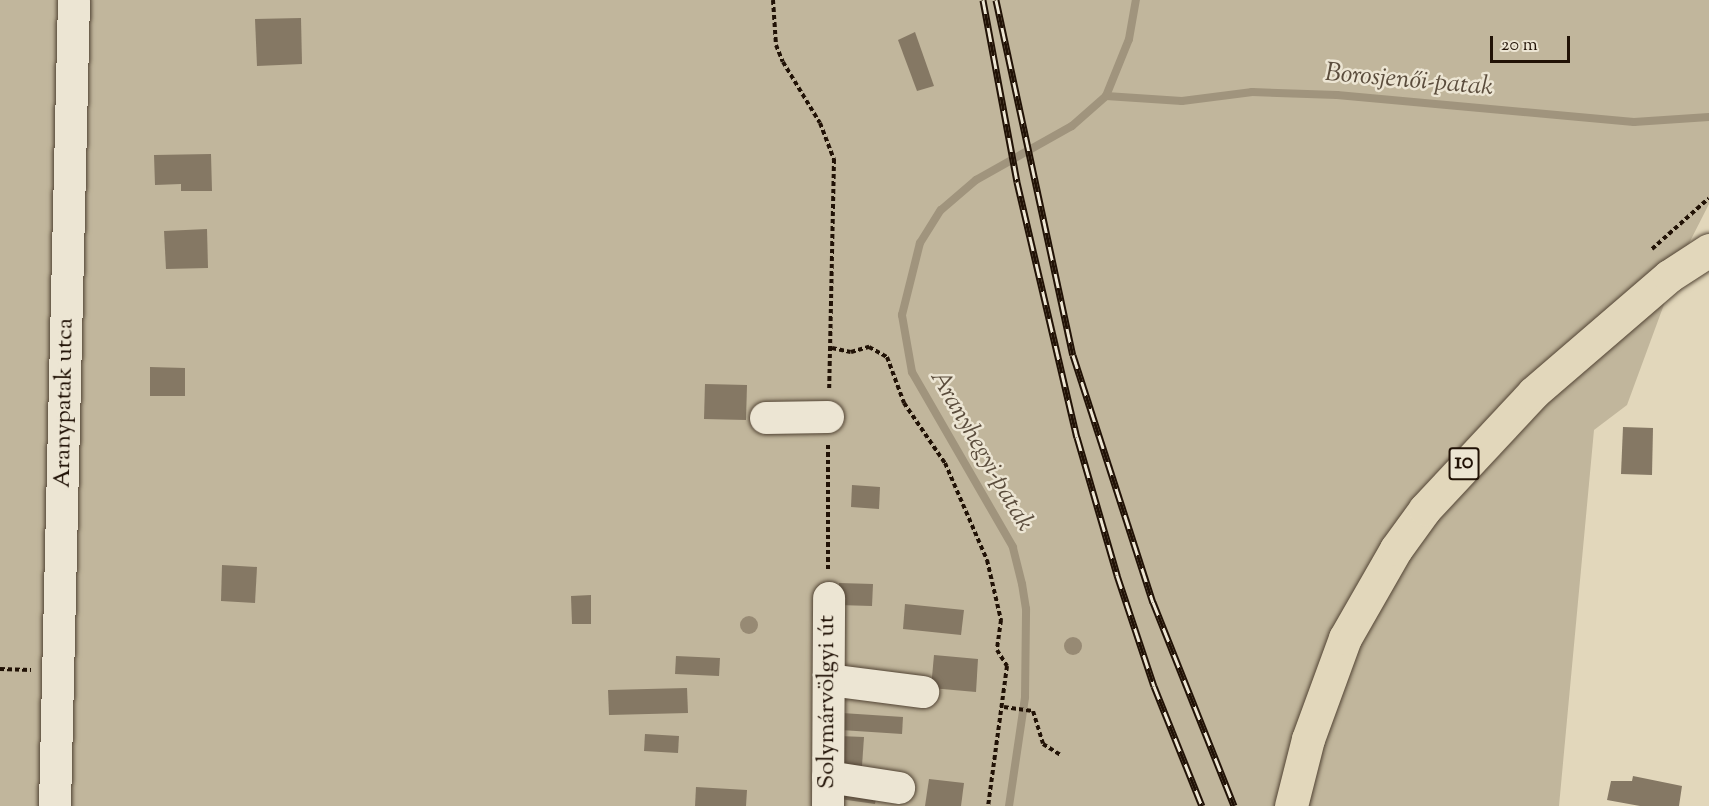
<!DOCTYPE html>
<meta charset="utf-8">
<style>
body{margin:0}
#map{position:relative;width:1709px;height:806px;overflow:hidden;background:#e2d7bb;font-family:"Sorts Mill Goudy",serif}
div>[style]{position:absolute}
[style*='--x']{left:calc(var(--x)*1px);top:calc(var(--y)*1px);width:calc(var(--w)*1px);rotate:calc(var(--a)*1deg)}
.green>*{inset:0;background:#c1b69c}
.stream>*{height:8px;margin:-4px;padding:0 4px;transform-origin:4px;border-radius:4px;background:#a0947d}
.building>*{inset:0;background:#857864}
.path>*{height:4px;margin-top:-2px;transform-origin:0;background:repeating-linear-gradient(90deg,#211206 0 4.5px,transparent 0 7.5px)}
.roads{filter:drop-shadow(0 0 2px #514333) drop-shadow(0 0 2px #514333)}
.minor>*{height:32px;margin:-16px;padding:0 16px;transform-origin:16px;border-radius:16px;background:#ece5d3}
.major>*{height:33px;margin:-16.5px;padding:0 16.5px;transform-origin:16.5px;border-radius:16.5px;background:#e2d7bb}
.rail>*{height:7px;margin-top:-3.5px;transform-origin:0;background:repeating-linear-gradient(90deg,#ece5d3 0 14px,#211206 0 28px);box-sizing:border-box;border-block:2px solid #211206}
.trees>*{width:18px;height:18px;margin:-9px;border-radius:50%;background:#978a74}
span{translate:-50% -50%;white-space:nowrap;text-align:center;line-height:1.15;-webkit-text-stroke:5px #ece5d3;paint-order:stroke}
.shield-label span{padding:2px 4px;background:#ece5d3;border:2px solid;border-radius:4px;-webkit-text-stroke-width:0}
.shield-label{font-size:22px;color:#211206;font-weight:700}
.street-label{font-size:24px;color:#211206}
.water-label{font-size:26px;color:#5a4c3c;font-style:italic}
.scale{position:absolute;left:1490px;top:36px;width:80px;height:27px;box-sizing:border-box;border:3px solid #211206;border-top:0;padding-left:8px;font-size:18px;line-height:21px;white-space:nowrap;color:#211206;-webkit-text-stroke:4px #ece5d3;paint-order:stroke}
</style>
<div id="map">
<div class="green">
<i style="clip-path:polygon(0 0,1709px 0,1709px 204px,1680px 261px,1627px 405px,1594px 430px,1559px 806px,0 806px)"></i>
</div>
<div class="stream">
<i style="--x:1106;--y:96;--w:76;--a:3.8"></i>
<i style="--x:1182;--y:101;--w:71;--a:-7.3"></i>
<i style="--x:1252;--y:92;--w:85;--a:2"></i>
<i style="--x:1337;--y:95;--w:298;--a:5.2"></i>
<i style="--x:1634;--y:122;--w:75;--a:-3.8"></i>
<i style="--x:1009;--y:806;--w:110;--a:-81.6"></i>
<i style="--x:1025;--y:697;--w:88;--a:-89.3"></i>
<i style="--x:1026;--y:609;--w:25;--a:-99"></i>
<i style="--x:1022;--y:584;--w:38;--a:-104"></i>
<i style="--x:1013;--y:547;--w:202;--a:-120"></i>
<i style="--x:912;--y:372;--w:58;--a:-100"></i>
<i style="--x:902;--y:315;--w:74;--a:-76"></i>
<i style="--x:920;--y:243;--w:39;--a:-58"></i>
<i style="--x:941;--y:210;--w:46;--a:-40.6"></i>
<i style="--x:976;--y:180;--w:110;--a:-29.4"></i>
<i style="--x:1072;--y:126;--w:45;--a:-41.4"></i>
<i style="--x:1106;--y:96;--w:61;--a:-68"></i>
<i style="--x:1129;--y:39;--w:40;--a:-80"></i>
</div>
<div class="building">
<i style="clip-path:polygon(301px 18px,302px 64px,257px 66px,255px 19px)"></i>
<i style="clip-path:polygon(915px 32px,934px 86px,917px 91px,898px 40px)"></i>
<i style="clip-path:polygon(211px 154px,212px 191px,181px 191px,181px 184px,155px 185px,154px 155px)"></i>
<i style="clip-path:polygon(207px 229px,208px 268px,166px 269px,164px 231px)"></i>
<i style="clip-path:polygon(150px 367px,185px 368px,185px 396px,150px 396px)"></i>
<i style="clip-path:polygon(705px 384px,747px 385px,746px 420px,704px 419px)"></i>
<i style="clip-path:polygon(1623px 427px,1653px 428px,1652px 475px,1621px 474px)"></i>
<i style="clip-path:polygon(852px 485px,880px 487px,879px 509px,851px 507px)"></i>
<i style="clip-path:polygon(222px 565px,257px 567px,255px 603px,221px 601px)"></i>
<i style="clip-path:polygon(839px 583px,873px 584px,872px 606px,838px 605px)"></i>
<i style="clip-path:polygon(591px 595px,591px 624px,572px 624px,571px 596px)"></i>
<i style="clip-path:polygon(905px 604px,964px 610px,961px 635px,903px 629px)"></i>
<i style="clip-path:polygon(934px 655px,978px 659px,976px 692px,931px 688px)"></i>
<i style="clip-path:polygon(676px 656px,720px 658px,719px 676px,675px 674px)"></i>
<i style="clip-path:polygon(687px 688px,688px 713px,609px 715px,608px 690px)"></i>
<i style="clip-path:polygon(842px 713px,903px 717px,902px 734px,841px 730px)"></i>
<i style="clip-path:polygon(645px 734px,679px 736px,678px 753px,644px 751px)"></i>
<i style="clip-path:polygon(839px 736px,864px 737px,862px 766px,838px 765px)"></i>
<i style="clip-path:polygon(1633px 776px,1682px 786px,1679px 806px,1640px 806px,1607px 800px,1611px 781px,1632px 781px)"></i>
<i style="clip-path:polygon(929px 779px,964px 783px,961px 806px,925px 806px)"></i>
<i style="clip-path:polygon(842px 783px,878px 789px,875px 804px,840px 799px)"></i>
<i style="clip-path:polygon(696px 787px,747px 790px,746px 806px,695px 806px)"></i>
</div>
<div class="path">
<i style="--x:773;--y:0;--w:45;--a:86.2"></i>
<i style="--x:776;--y:45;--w:18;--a:68"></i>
<i style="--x:783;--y:62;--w:71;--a:58.8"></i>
<i style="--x:820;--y:123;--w:39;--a:69"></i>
<i style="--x:834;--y:159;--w:231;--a:91.2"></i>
<i style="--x:1652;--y:249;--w:76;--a:-41.8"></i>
<i style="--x:832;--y:348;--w:19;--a:12"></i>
<i style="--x:851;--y:352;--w:19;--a:-16"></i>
<i style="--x:869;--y:347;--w:21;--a:29"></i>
<i style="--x:887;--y:357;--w:49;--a:69.7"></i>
<i style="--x:904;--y:403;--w:73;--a:55.7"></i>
<i style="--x:945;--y:463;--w:106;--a:66.6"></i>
<i style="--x:987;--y:560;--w:62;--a:76.9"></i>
<i style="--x:1001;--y:620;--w:30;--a:98"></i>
<i style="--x:997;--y:650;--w:19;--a:58"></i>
<i style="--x:1007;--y:666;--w:141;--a:97.7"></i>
<i style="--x:828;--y:445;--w:125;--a:90"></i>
<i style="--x:0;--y:669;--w:31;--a:2"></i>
<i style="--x:1004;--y:707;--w:29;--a:8"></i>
<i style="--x:1033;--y:711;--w:34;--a:73"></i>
<i style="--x:1043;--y:744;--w:22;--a:32"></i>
</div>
<div class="roads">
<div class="minor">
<i style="--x:766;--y:418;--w:62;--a:-0.9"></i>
<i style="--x:829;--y:680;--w:95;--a:7.3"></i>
<i style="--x:828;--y:777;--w:72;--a:8.8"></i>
<i style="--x:55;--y:806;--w:806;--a:-88.65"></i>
<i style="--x:828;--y:806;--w:208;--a:-89.7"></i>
</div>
<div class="major">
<i style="--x:1291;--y:806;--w:69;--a:-75.8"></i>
<i style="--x:1308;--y:739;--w:108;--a:-69.9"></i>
<i style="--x:1345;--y:638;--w:103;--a:-60.2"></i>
<i style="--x:1396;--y:549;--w:49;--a:-54.1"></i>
<i style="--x:1425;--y:509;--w:158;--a:-47"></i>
<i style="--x:1533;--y:393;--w:179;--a:-40.7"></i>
<i style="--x:1669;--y:276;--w:48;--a:-33"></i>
</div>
</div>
<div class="rail">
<i style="--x:983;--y:0;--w:185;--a:79.4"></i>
<i style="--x:1017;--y:182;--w:262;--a:76.8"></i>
<i style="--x:1077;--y:437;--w:144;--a:73.8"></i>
<i style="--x:1117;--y:575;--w:117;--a:71.6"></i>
<i style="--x:1154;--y:686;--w:129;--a:68.2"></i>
<i style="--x:996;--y:0;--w:363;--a:77.8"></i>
<i style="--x:1073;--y:355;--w:260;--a:72.1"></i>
<i style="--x:1153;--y:602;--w:219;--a:68.3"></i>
</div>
<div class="trees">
<i style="left:749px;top:625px"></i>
<i style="left:1073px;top:646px"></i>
</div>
<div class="shield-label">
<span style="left:1464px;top:464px">10</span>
</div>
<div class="street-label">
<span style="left:65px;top:403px;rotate:-89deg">Aranypatak utca</span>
<span style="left:828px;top:702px;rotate:-90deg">Solymárvölgyi út</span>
</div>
<div class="water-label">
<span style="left:1409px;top:81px;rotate:5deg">Borosjenői-patak</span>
<span style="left:981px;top:451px;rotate:60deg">Aranyhegyi-patak</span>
</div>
<div class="scale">20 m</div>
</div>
